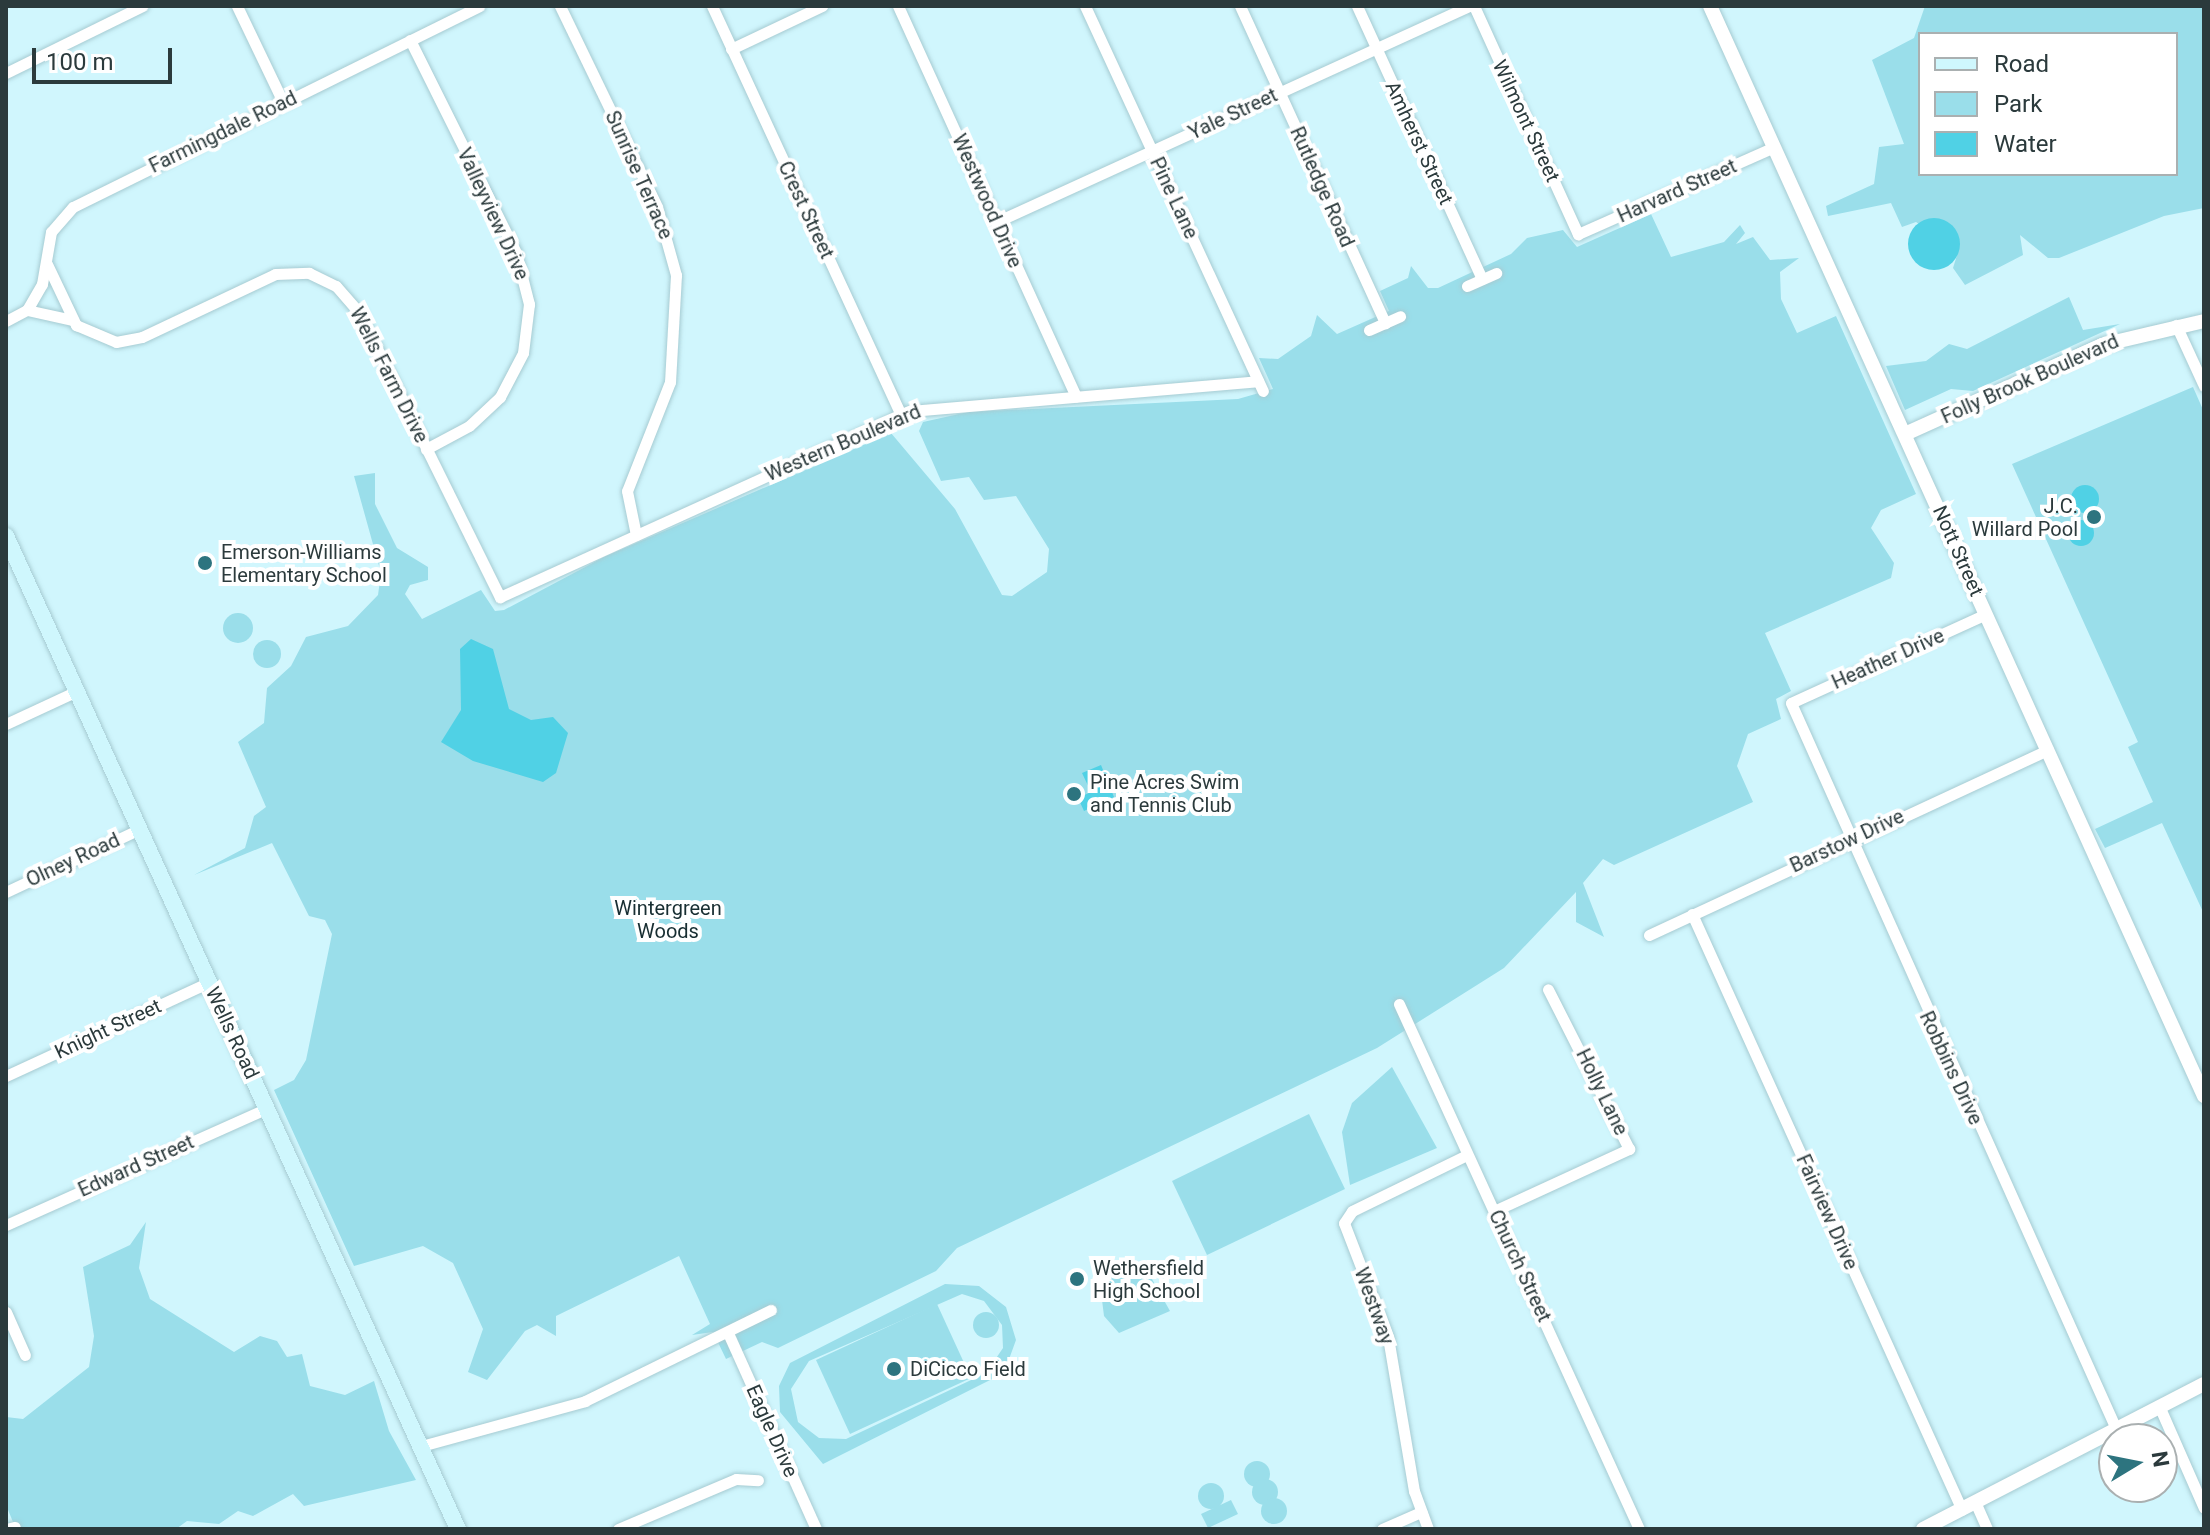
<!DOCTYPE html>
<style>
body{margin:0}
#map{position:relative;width:2210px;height:1535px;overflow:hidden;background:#d0f6fd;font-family:Roboto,sans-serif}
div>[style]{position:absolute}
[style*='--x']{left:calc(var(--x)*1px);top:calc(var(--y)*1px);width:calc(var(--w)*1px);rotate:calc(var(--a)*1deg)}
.green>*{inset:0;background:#9adeea}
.round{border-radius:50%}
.water>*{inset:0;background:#50d1e5}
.roads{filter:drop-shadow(0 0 2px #a6cbd2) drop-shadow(0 0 2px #a6cbd2)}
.minor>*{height:11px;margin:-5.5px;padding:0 5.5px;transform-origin:5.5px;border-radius:5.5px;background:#fff}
.tertiary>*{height:14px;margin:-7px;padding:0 7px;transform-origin:7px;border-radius:7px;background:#fff}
.secondary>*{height:16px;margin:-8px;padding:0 8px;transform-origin:8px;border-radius:8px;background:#cff7fd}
.dots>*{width:22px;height:22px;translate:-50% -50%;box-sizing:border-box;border:4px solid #fff;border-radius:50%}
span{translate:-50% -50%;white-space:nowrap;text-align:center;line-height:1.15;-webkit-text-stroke:8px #fff;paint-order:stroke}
.street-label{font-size:20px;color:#2b3a3c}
.poi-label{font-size:20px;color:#2b3a3c}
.right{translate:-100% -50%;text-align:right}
.left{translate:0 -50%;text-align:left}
.park-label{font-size:20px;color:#182e32}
.frame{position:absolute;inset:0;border:8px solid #2b3a3c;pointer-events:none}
.legend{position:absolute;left:1918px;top:32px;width:260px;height:144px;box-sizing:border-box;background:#fff;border:2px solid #aab0b1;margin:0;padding:10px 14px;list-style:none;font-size:24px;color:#2b3a3c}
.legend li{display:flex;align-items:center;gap:16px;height:40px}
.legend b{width:40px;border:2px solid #aab0b1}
.north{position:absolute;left:2098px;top:1423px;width:80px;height:80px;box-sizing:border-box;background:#fff;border:2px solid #aab0b1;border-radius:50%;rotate:80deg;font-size:22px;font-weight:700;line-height:32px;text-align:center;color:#2b3a3c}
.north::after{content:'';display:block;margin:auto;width:28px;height:36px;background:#2d747f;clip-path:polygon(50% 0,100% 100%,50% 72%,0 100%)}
.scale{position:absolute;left:32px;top:48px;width:140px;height:36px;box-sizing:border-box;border:4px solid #2b3a3c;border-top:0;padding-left:10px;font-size:24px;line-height:28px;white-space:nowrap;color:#2b3a3c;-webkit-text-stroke:6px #fff;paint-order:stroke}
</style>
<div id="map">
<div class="green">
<i style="clip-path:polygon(evenodd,1925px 6px,2204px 6px,2204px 208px,2164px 216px,2059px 258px,2048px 258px,2020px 235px,2023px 255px,1965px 285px,1953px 268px,1958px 252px,1916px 222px,1902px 227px,1891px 203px,1828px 216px,1826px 206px,1874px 184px,1879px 147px,1904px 144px,1872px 60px,1914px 38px,1925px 6px,1920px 34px,2176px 34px,2176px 174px,1920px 174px,1920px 34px)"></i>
<i style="clip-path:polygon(1651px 214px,1671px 257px,1724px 242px,1740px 225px,1745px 233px,1736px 244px,1753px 237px,1770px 260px,1799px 258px,1780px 272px,1781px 299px,1797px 333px,1836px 316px,1916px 494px,1881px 510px,1871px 528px,1894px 563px,1891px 578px,1765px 633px,1791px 691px,1776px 699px,1781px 719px,1748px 734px,1737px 766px,1753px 802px,1614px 865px,1603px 859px,1583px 883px,1604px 937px,1576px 922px,1576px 892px,1504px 968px,1377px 1048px,957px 1248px,936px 1271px,778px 1348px,762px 1342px,726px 1359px,713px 1332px,692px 1335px,710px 1324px,679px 1256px,556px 1316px,556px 1336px,537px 1325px,525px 1331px,487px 1380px,468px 1372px,483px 1329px,453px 1263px,423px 1246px,354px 1266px,274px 1090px,294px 1080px,306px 1060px,332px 934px,325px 920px,309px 916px,272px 843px,194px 875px,245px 848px,254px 816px,266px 807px,238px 742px,264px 723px,267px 688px,291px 666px,306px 637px,348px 626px,378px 595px,381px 573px,354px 476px,375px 473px,375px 504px,397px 548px,428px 567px,428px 580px,410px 585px,405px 594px,422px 619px,481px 590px,495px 611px,504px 610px,604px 557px,891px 433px,955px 509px,1002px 595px,1012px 596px,1047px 572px,1049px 549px,1016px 496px,984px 500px,969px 477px,941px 481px,919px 431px,923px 422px,968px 412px,1238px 399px,1273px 389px,1259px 358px,1278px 359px,1311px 336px,1317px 315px,1337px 334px,1389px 311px,1380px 291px,1408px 278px,1411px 266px,1428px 288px,1438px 288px,1511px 254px,1527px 238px,1563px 230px,1577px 247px)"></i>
<i style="clip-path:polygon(2069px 297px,2083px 330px,2120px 324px,1973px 391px,1951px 389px,1905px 410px,1886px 366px,1926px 361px,1949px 344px,1967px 349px)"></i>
<i style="clip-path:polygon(2193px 387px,2204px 412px,2204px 914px,2162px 823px,2105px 848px,2095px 829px,2153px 802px,2128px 747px,2138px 742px,2012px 464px)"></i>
<i class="round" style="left:223px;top:613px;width:30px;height:30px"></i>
<i class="round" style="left:253px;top:640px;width:28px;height:28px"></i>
<i style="clip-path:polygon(1392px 1067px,1437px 1148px,1350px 1185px,1342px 1132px,1352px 1103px)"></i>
<i style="clip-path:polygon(1309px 1114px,1345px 1189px,1207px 1255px,1172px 1181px)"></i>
<i style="clip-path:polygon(146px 1222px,139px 1268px,150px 1299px,234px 1352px,260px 1336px,277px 1341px,287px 1357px,302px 1354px,310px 1386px,345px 1395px,374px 1381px,389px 1431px,416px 1480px,304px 1506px,293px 1494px,253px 1516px,238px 1511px,219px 1524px,187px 1521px,176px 1529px,6px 1529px,13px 1522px,6px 1505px,6px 1417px,23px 1419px,89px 1367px,94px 1336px,83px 1267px,130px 1245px)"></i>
<i style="clip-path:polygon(1136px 1262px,1143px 1263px,1170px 1311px,1119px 1333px,1104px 1316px,1101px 1292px,1113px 1271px)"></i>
<i style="clip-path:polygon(evenodd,945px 1284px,979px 1286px,1006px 1307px,1016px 1340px,1004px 1373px,823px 1464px,780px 1412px,779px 1386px,790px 1363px,945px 1284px,962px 1294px,984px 1301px,1002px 1325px,1003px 1348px,986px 1373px,846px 1439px,819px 1438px,798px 1422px,791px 1389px,809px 1361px,962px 1294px)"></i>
<i style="clip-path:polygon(937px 1304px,971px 1378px,850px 1434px,816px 1360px)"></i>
<i class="round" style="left:973px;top:1312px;width:26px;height:26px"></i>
<i class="round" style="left:1244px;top:1461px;width:26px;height:26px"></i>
<i class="round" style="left:1252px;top:1479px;width:26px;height:26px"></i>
<i class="round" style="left:1198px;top:1483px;width:26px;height:26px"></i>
<i class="round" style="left:1261px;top:1498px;width:26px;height:26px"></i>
<i style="clip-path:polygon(1231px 1500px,1238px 1514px,1208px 1528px,1201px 1514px)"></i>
</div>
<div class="water">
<i class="round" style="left:1908px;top:218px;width:52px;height:52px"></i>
<i class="round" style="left:2071px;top:485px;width:28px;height:28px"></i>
<i class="round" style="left:2068px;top:520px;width:26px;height:26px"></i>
<i style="clip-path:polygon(471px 639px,493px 649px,509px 709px,531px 720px,553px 717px,568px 733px,556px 773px,543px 782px,473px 761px,441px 742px,461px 710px,460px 649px)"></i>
<i style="clip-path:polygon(1101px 765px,1114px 797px,1084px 811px,1078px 798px,1091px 792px,1082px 773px)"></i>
</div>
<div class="roads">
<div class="minor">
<i style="--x:237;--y:6;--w:106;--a:64.4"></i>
<i style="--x:560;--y:6;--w:223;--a:64.2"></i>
<i style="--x:657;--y:207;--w:71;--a:74.4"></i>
<i style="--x:676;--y:275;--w:107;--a:93.2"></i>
<i style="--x:670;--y:382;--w:117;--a:111.5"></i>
<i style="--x:627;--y:491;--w:45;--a:78.4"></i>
<i style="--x:712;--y:6;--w:451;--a:65.2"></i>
<i style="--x:898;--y:6;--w:429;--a:65.5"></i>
<i style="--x:1085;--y:6;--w:424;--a:65.2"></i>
<i style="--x:1240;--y:6;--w:349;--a:65.4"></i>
<i style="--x:1357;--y:6;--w:300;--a:65.4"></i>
<i style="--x:1474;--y:6;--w:251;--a:65.5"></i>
<i style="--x:1578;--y:234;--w:214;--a:-23.9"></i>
<i style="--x:410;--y:40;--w:238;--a:63.5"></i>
<i style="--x:516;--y:253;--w:53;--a:75.7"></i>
<i style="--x:529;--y:304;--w:49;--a:97"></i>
<i style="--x:523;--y:353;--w:50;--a:117.6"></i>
<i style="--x:500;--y:397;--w:42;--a:136.9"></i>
<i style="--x:469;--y:426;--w:49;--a:151.9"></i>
<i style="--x:731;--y:49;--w:101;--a:-25.3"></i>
<i style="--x:6;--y:73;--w:152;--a:-26.2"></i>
<i style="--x:996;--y:222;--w:520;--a:-24.54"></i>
<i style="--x:47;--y:264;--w:68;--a:64.6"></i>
<i style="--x:76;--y:325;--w:43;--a:23"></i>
<i style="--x:116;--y:342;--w:26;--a:-11"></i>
<i style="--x:142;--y:337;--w:147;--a:-25.3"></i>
<i style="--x:275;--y:274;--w:34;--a:-2"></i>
<i style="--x:309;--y:273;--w:30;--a:26"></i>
<i style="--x:336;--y:286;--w:37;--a:49"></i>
<i style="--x:360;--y:314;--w:316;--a:63.7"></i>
<i style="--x:500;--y:597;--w:450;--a:-24.4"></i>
<i style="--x:910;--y:411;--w:349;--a:-4.9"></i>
<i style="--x:1467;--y:286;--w:32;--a:-24"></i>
<i style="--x:27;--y:310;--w:30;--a:-60"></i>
<i style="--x:42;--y:284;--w:53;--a:-80.2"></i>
<i style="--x:51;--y:232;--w:33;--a:-49"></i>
<i style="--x:73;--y:207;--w:453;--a:-26.3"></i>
<i style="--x:6;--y:321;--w:24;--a:-28"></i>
<i style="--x:27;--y:310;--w:47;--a:12.3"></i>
<i style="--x:2176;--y:325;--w:67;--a:65.3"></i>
<i style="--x:1369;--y:330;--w:34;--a:-24"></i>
<i style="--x:1986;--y:614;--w:214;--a:155.5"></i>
<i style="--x:1791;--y:703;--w:798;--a:65.88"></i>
<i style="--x:6;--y:724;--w:78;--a:-24.9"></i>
<i style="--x:6;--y:892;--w:148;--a:-25.2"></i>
<i style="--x:1692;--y:914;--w:654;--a:65.63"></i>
<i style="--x:1649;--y:935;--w:440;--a:-24.9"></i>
<i style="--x:1399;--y:1004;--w:577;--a:65.43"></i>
<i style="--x:6;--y:1076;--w:224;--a:-24.8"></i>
<i style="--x:1494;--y:1211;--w:149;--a:-24.7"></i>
<i style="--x:1629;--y:1149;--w:179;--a:-116.9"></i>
<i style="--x:6;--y:1225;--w:286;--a:-24.1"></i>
<i style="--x:6;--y:1312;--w:47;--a:66.2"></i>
<i style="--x:728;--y:1333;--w:215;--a:65.8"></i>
<i style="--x:2160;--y:1408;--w:109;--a:66.3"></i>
<i style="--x:421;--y:1446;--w:170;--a:-15.3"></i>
<i style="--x:585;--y:1401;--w:207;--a:-26.1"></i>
<i style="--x:1976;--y:1504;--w:27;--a:66"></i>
<i style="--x:6;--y:1529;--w:9;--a:-13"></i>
<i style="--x:618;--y:1529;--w:128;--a:-23"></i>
<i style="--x:736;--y:1479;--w:22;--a:3"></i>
<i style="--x:1382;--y:1529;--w:43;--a:-23.6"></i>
<i style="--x:1428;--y:1529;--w:40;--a:-110.2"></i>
<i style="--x:1414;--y:1491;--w:156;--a:-99.6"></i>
<i style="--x:1388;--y:1337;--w:122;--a:-111.1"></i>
<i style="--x:1344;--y:1223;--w:14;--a:-56"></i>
<i style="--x:1352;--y:1211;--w:128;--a:-26"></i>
</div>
<div class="tertiary">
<i style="--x:1710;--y:6;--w:1197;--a:65.62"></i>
<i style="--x:1905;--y:434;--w:216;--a:-24.3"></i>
<i style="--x:2102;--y:345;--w:105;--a:-13.2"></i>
<i style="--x:1923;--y:1529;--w:316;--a:-27.3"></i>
</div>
<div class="secondary">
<i style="--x:6;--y:536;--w:1091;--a:65.53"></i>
</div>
</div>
<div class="dots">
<i style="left:2094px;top:517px;background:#2d747f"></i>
<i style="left:205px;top:563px;background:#2d747f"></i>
<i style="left:1074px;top:794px;background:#2d747f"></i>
<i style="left:1077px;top:1279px;background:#2d747f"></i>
<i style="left:894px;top:1369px;background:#2d747f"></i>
</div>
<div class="street-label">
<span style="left:1233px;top:114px;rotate:-25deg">Yale Street</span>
<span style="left:1526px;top:121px;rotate:65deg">Wilmont Street</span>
<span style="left:223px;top:132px;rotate:-26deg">Farmingdale Road</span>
<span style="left:1419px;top:143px;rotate:65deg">Amherst Street</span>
<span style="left:639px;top:175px;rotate:66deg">Sunrise Terrace</span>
<span style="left:1322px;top:187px;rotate:66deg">Rutledge Road</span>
<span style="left:1677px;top:191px;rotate:-24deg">Harvard Street</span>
<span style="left:1174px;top:198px;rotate:65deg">Pine Lane</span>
<span style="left:987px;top:201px;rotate:66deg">Westwood Drive</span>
<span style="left:806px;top:210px;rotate:65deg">Crest Street</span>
<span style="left:493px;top:214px;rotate:65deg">Valleyview Drive</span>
<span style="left:389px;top:375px;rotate:63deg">Wells Farm Drive</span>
<span style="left:2030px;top:379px;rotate:-24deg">Folly Brook Boulevard</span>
<span style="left:843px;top:443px;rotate:-23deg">Western Boulevard</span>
<span style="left:1958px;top:551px;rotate:66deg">Nott Street</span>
<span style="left:1888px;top:659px;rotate:-24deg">Heather Drive</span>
<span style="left:1847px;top:841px;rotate:-25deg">Barstow Drive</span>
<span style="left:73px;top:860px;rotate:-25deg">Olney Road</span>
<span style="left:108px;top:1029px;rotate:-25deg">Knight Street</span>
<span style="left:232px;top:1033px;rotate:65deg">Wells Road</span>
<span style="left:1951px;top:1068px;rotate:65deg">Robbins Drive</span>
<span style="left:1602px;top:1092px;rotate:64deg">Holly Lane</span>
<span style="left:136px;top:1166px;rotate:-24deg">Edward Street</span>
<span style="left:1827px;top:1212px;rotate:66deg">Fairview Drive</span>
<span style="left:1520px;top:1266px;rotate:65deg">Church Street</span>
<span style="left:1374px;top:1306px;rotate:70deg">Westway</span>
<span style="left:772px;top:1431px;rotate:66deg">Eagle Drive</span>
</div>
<div class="poi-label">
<span class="right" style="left:2078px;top:518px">J.C.<br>Willard Pool</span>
<span class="left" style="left:221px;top:564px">Emerson-Williams<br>Elementary School</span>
<span class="left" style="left:1090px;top:794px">Pine Acres Swim<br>and Tennis Club</span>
<span class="left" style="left:1093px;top:1280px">Wethersfield<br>High School</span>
<span class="left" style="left:910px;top:1369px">DiCicco Field</span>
</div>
<div class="park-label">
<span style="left:668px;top:920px">Wintergreen<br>Woods</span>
</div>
<div class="frame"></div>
<ul class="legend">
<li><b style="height:10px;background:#cff7fd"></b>Road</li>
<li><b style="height:22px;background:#9adeea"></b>Park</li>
<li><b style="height:22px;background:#50d1e5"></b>Water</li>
</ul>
<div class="north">N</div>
<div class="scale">100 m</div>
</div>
